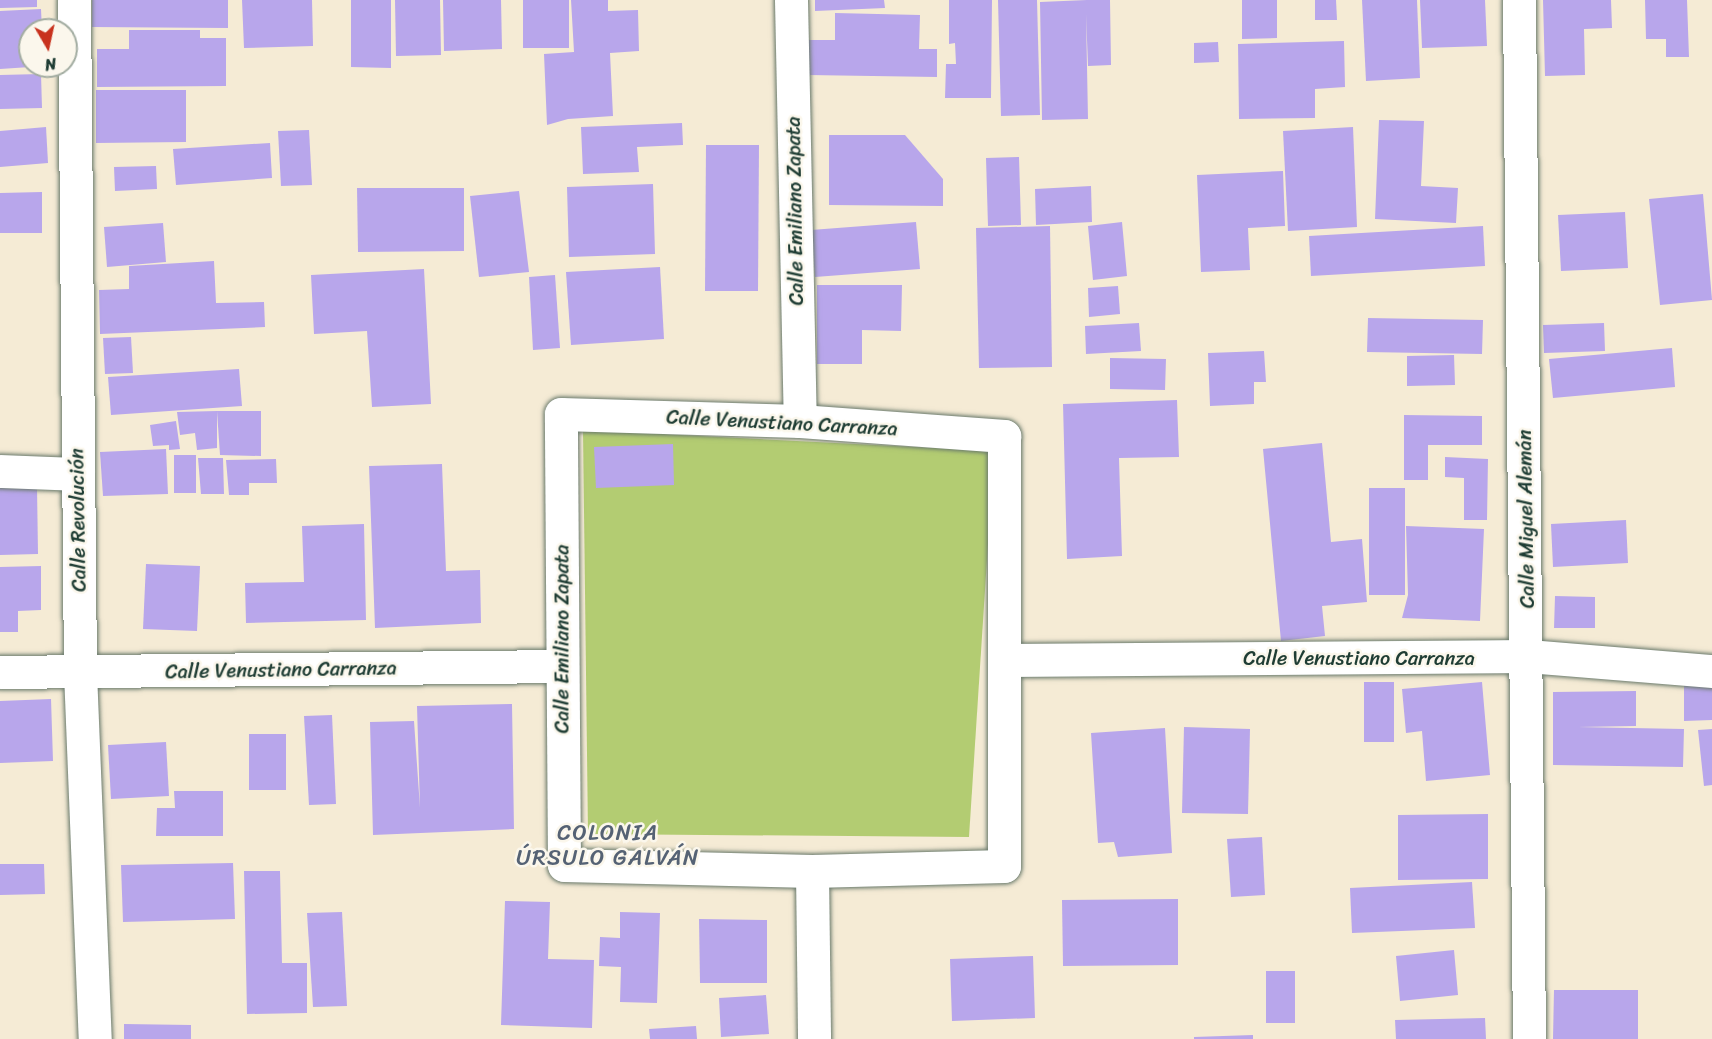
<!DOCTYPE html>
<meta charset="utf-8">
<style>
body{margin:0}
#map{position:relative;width:1712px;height:1039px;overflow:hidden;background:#f5ebd5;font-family:Sriracha,sans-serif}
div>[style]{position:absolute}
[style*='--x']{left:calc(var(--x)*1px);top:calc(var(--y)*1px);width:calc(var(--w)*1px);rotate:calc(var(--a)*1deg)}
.green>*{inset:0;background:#b3cc72}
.building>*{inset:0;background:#b8a6eb}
.roads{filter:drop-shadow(0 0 2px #6a7a6c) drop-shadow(0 0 2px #6a7a6c)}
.street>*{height:33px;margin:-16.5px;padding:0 16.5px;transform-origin:16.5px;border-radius:16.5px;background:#fff}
span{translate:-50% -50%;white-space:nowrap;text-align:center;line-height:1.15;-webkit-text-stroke:5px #fbf7ec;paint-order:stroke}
.street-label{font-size:20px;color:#1f3d34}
.quarter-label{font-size:22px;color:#556274;letter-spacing:1.5px}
.north{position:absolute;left:18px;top:18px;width:60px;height:60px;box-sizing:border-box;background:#fbf7ec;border:2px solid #a3ada2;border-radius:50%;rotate:171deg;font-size:16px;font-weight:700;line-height:24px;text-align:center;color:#1f3d34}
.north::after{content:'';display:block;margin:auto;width:21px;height:27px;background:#c8321e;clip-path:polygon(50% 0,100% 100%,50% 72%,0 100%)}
</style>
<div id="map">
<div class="green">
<i style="clip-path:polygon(583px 430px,994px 451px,969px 837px,588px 834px)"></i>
</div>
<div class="building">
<i style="clip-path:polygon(0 0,37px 0,37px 7px,0 8px)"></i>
<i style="clip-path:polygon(92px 0,228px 0,228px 28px,92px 27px)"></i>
<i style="clip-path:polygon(242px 0,312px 0,313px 46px,244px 48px)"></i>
<i style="clip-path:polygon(351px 0,391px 0,391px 68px,351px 67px)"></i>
<i style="clip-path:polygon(395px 0,440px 0,441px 55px,396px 56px)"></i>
<i style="clip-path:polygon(443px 0,501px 0,502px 49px,444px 51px)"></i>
<i style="clip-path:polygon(523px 0,569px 0,569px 48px,523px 48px)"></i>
<i style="clip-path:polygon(571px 0,608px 0,608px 11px,638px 10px,639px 51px,610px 53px,613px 116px,568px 119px,547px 125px,544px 54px,574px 52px)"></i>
<i style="clip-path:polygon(815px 0,884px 0,885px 8px,815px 11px)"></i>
<i style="clip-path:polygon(949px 0,992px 0,991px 98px,945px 98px,946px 64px,956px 64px,955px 43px,949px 44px)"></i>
<i style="clip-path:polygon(998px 0,1037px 0,1040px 115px,1001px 116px)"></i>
<i style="clip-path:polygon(1087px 0,1110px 0,1111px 65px,1088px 66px,1086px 14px,1088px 119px,1042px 120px,1040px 2px)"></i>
<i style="clip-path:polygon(1242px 0,1277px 0,1277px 38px,1242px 39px)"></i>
<i style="clip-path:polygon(1315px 0,1336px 0,1337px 20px,1315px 20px)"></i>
<i style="clip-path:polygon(1362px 0,1417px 0,1420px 78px,1366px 81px)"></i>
<i style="clip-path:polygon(1420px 0,1485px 0,1487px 46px,1422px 48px)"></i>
<i style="clip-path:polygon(1543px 0,1611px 0,1612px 28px,1584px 29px,1585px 75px,1545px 76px)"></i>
<i style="clip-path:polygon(1645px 0,1687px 0,1689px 57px,1666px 57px,1666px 39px,1646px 39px)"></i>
<i style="clip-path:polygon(41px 9px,42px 30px,30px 30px,30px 67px,0 69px,0 11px)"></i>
<i style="clip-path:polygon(835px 13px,920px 15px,919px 49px,937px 49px,937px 77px,808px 75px,809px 40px,835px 40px)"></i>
<i style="clip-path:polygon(129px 30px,200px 30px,200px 38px,226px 38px,226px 86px,97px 87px,97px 49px,129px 49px)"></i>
<i style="clip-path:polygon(1344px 41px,1345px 87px,1315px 89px,1315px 118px,1239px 119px,1238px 44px)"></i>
<i style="clip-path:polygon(1218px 42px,1219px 62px,1194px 63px,1194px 43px)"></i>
<i style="clip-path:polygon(41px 74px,42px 108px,0 109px,0 75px)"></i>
<i style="clip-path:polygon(96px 90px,186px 90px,186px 142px,96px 143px)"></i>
<i style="clip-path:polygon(1379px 120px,1424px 121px,1421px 186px,1458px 188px,1456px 223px,1375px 219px)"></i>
<i style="clip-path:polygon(682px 123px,683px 145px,637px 147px,639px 172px,583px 174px,581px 127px)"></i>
<i style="clip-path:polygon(46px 127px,48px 163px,0 167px,0 131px)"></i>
<i style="clip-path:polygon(1353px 127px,1357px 227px,1288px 231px,1283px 131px)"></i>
<i style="clip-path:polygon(309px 130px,312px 185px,281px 186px,278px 131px)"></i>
<i style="clip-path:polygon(829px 135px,905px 135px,943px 179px,943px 206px,829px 205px)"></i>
<i style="clip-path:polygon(270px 143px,272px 178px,176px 185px,173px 149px)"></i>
<i style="clip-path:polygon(706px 145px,759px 145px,758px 291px,705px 291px)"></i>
<i style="clip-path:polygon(1019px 157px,1021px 225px,988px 226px,986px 158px)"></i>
<i style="clip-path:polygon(156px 166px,157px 189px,115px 191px,114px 167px)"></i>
<i style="clip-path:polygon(1283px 171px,1285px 226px,1248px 228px,1250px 270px,1201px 272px,1197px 175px)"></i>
<i style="clip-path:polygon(653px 184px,655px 254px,569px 257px,567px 187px)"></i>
<i style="clip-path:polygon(1091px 186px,1092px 222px,1036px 225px,1035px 189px)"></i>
<i style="clip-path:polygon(357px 188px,464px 188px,464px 251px,358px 252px)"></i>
<i style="clip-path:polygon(519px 191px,529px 272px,479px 277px,470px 196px)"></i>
<i style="clip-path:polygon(42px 192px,42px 233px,0 233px,0 193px)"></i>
<i style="clip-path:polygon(1703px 194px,1712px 300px,1660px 305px,1649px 199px)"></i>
<i style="clip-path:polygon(1625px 212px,1628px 268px,1561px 271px,1558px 215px)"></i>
<i style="clip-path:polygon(916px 222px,920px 269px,815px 277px,811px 230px)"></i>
<i style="clip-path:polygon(1122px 222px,1127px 276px,1093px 280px,1088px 226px)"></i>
<i style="clip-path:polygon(163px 223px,166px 262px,107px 267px,104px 227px)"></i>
<i style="clip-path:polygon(1050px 226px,1052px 367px,979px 368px,976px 228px)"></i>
<i style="clip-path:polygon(1483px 226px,1485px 266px,1311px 276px,1309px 236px)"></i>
<i style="clip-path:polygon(214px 261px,216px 303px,264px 302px,265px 327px,100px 334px,99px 290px,129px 289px,129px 266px)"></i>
<i style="clip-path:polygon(660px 267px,664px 339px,571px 345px,566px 272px)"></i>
<i style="clip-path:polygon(424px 269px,431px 404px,372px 407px,367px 331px,314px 334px,311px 275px)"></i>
<i style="clip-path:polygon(555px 275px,560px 348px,533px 350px,529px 277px)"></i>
<i style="clip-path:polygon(817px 285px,902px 285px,901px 331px,862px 330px,862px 364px,817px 364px)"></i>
<i style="clip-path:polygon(1118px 286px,1120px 314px,1089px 317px,1088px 288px)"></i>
<i style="clip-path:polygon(1368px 318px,1483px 320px,1482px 354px,1367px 352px)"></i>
<i style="clip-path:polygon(1139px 323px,1141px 351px,1086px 354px,1085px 326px)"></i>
<i style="clip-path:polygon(1604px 323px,1605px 351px,1544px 353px,1543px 325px)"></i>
<i style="clip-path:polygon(131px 337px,133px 373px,105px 374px,103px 338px)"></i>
<i style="clip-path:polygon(1672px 348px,1675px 387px,1553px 398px,1549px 359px)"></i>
<i style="clip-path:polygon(1264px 351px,1266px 382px,1254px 382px,1254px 404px,1210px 406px,1208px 353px)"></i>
<i style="clip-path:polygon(1454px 355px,1455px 385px,1407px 386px,1407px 356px)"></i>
<i style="clip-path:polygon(1110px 358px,1166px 359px,1165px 390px,1110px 389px)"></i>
<i style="clip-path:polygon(239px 369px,242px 406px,111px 415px,108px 377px)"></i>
<i style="clip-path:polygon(1177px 400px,1179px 457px,1119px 458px,1122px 556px,1067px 559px,1063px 404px)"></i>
<i style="clip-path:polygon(217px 411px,217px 448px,197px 450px,195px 433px,180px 435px,177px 412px)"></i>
<i style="clip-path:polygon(217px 411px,261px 411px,261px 456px,220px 455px)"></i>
<i style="clip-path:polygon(1404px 415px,1482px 416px,1482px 445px,1428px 445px,1428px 480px,1404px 480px)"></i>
<i style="clip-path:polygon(176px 421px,180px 449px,169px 450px,169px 445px,153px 446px,150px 425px)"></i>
<i style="clip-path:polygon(1322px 443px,1331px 542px,1362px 539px,1367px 602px,1322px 606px,1325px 636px,1281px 641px,1263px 449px)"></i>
<i style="clip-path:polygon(673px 444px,674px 485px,596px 488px,594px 447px)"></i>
<i style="clip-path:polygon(166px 449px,168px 494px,103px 496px,100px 452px)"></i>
<i style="clip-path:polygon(174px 455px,196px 455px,196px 493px,174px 493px)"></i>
<i style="clip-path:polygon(1445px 457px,1488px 459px,1487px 520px,1464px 520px,1464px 478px,1445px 477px)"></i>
<i style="clip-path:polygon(198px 458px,223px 458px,224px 494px,201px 494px)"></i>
<i style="clip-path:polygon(276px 459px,277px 483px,249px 483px,249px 495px,229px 495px,226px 460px)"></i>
<i style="clip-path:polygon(442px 464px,446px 571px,480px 570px,481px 623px,375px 628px,369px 466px)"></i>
<i style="clip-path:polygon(0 487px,37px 487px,38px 554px,0 555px)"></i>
<i style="clip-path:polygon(1369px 488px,1405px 488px,1405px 595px,1369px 595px)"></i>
<i style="clip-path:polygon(1626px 520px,1628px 563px,1553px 567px,1551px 524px)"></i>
<i style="clip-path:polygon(364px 524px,366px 620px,246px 623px,245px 583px,304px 582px,302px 526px)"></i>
<i style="clip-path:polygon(1406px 526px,1484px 529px,1480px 621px,1402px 618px,1408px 595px)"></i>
<i style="clip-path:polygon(146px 564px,200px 566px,197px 631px,143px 629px)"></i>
<i style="clip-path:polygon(41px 566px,41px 610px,18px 611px,18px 632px,0 632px,0 567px)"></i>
<i style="clip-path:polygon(1555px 596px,1595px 597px,1595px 628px,1554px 628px)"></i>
<i style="clip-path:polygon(1364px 682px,1394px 682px,1394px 742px,1364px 742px)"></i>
<i style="clip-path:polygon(1482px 682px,1490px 775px,1426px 781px,1422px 731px,1406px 733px,1402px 689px)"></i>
<i style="clip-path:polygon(1684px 682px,1712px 682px,1712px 720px,1684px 721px)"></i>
<i style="clip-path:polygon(1636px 691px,1636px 726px,1578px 727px,1684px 729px,1683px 767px,1553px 765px,1553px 692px)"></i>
<i style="clip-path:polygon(51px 699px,53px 761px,0 763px,0 701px)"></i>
<i style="clip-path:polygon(512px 704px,514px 829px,373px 835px,370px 722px,414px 721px,420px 808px,417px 706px)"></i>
<i style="clip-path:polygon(332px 715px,336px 804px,309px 805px,304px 716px)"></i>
<i style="clip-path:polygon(1184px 727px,1250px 729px,1248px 814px,1182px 813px)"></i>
<i style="clip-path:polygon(1165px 728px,1172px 853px,1118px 857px,1114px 842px,1098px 843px,1091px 733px)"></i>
<i style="clip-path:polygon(1712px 729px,1712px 785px,1704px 786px,1698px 730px)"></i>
<i style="clip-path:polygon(249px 734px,286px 734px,286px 790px,249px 790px)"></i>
<i style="clip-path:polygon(166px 742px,169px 796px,111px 799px,108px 745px)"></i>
<i style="clip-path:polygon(174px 791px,223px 791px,223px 836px,156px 836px,157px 808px,175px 808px)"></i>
<i style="clip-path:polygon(1488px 814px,1488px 879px,1398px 880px,1398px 815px)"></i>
<i style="clip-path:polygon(1262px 837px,1265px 895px,1231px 897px,1227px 839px)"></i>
<i style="clip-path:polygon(233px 863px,235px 919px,123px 922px,121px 865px)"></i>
<i style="clip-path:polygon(0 864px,44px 864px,45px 894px,0 895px)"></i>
<i style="clip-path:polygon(244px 871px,280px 871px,282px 963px,307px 963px,307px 1013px,247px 1014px)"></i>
<i style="clip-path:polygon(1472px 882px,1475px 928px,1352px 933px,1350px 888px)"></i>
<i style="clip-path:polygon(1178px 899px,1178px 965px,1063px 966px,1062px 900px)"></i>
<i style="clip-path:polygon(505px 901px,550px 902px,548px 959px,594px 960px,592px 1028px,501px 1025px)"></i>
<i style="clip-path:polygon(342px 912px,347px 1006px,313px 1007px,307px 913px)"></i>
<i style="clip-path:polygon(620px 912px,660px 913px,657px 1003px,620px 1002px,621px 967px,599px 966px,600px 937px,620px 938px)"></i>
<i style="clip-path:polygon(699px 919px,767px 920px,767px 983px,700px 983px)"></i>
<i style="clip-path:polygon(1454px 950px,1458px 995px,1400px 1001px,1396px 956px)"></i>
<i style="clip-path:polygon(1033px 956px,1035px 1018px,952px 1021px,950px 959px)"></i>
<i style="clip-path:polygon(1266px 971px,1295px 971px,1295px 1023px,1266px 1023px)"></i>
<i style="clip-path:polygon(1554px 990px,1638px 990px,1638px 1039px,1553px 1039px)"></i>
<i style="clip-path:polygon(766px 995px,769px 1034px,721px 1037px,719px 998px)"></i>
<i style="clip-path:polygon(1485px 1018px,1486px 1039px,1396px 1039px,1395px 1020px)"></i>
<i style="clip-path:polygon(124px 1024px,191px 1025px,191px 1039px,124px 1039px)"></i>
<i style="clip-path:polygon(696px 1026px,697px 1039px,650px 1039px,649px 1029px)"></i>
<i style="clip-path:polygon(1253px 1035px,1253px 1039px,1194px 1039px,1194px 1037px)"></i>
</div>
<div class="roads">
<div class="street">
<i style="--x:74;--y:0;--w:672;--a:89.49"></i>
<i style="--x:80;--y:672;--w:367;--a:87.7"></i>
<i style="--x:791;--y:0;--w:421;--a:88.8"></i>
<i style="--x:1519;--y:0;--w:1039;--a:89.45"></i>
<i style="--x:561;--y:414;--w:239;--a:1.7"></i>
<i style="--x:800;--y:421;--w:205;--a:4.2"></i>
<i style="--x:1004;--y:436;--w:430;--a:90"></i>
<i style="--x:1004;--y:866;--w:192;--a:178.5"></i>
<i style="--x:812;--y:871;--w:248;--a:-178.6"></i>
<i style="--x:564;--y:865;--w:451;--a:-90.4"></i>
<i style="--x:0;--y:471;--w:78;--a:2.2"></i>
<i style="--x:1006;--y:660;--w:522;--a:-0.44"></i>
<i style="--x:1528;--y:656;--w:185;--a:4.7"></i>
<i style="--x:0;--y:672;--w:562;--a:-0.61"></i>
<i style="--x:812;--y:871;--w:168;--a:89.3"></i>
</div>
</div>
<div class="street-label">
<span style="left:795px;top:211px;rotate:-91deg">Calle Emiliano Zapata</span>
<span style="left:782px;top:423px;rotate:3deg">Calle Venustiano Carranza</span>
<span style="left:1526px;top:519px;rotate:-91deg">Calle Miguel Alemán</span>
<span style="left:78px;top:520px;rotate:-91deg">Calle Revolución</span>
<span style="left:562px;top:639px;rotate:-90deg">Calle Emiliano Zapata</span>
<span style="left:1359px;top:658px">Calle Venustiano Carranza</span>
<span style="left:281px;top:670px;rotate:-1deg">Calle Venustiano Carranza</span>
</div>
<div class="quarter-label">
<span style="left:608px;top:845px">COLONIA<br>ÚRSULO GALVÁN</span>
</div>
<div class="north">N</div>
</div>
